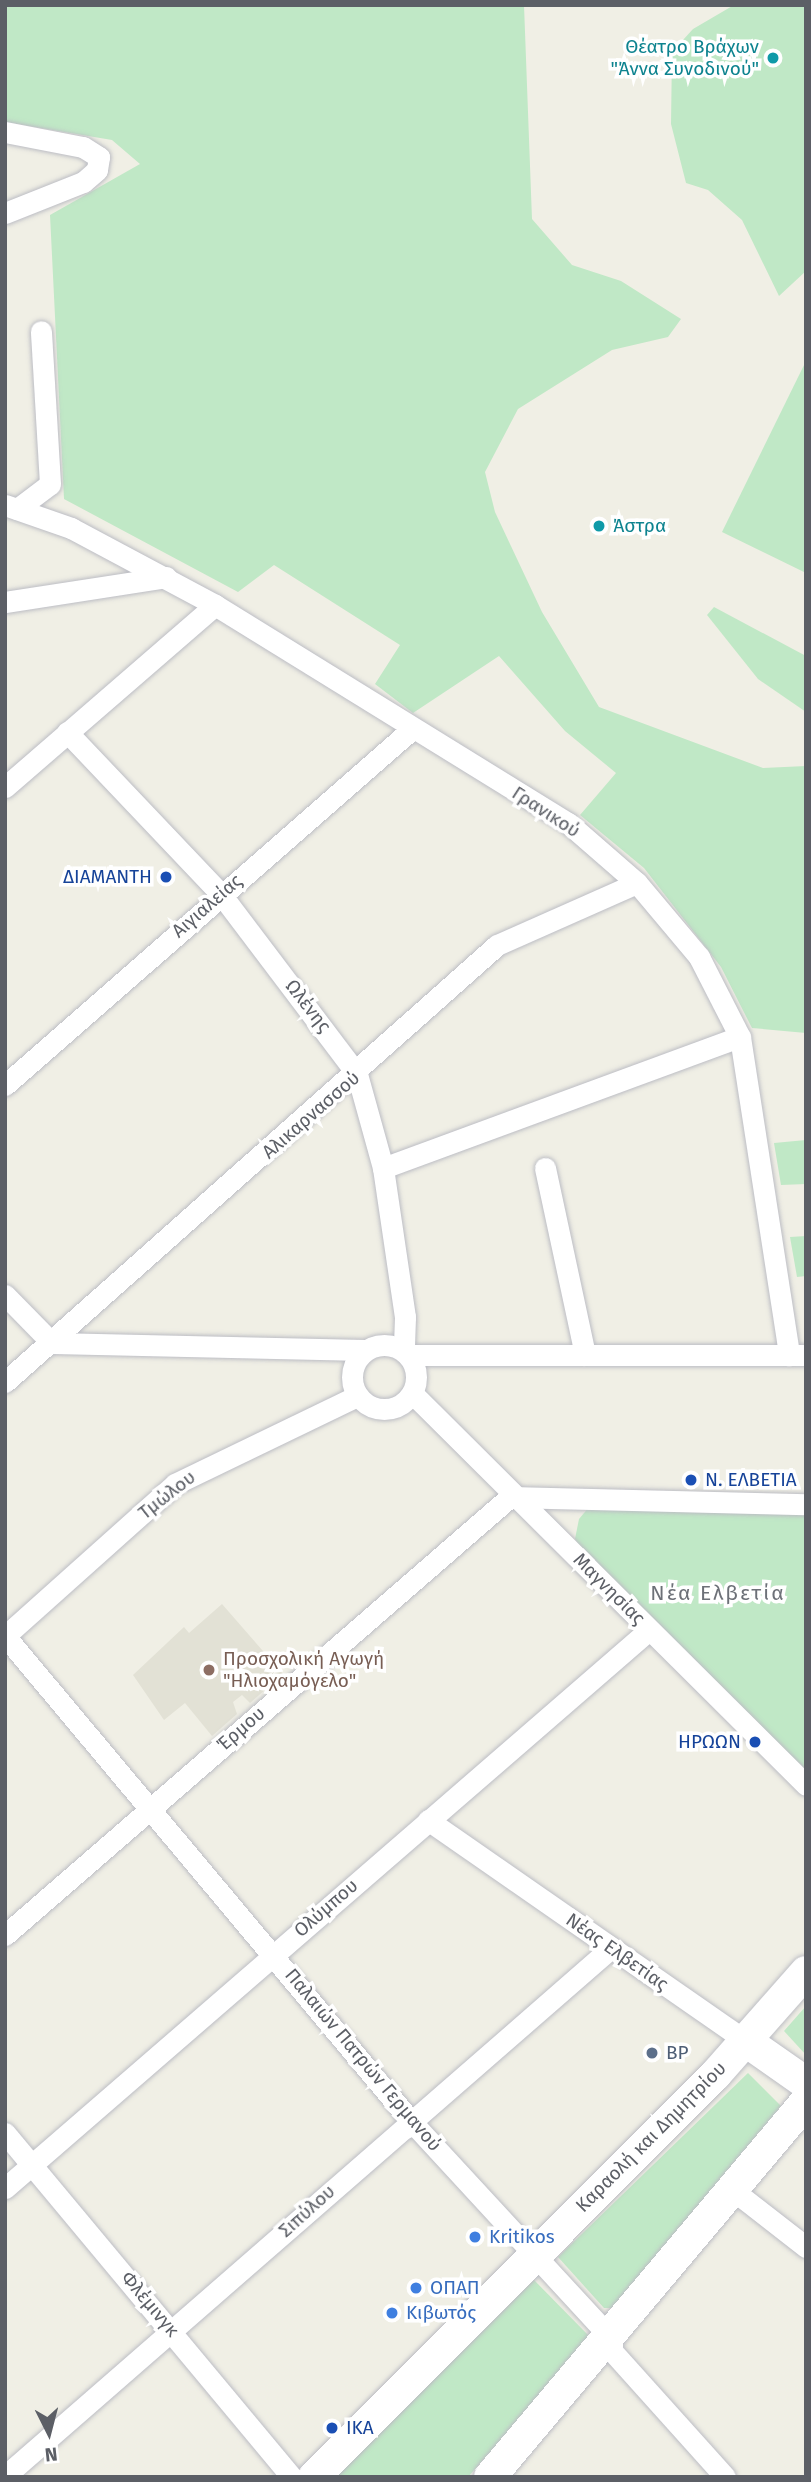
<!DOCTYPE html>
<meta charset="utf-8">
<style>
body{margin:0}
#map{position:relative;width:811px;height:2482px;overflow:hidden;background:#f0efe5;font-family:"Fira Sans",sans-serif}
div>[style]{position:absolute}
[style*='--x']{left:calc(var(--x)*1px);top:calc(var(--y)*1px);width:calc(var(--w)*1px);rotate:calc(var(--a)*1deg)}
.education>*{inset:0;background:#e2e1d5}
.green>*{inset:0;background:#c0e8c6}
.roads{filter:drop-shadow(0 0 2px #bcbdc4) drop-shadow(0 0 2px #bcbdc4)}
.street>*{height:21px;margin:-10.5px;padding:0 10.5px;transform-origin:10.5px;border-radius:10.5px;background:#fff}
.street>.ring{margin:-10.5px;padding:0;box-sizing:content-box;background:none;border:21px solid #fff;border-radius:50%}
.secondary>*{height:32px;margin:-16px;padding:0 16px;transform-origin:16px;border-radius:16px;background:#fff}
.dots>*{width:19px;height:19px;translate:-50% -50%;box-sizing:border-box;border:4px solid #fff;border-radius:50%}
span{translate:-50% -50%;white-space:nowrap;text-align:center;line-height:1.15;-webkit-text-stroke:7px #fff;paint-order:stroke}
.culture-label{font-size:19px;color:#0d838f}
.right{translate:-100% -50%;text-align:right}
.left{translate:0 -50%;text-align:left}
.street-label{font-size:19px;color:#5c5f66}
.transit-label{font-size:19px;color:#164399}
.education-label{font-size:19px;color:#785e54}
.service-label{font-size:19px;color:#4e5e75}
.shop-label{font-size:19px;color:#366cbe}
.neighbourhood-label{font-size:21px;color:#6d7178;letter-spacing:2px}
.frame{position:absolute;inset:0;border:7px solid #5c5f66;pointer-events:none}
.north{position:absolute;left:14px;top:2398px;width:70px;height:70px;-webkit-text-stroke:5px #fff;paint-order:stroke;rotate:174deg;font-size:19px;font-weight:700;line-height:28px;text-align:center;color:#5c5f66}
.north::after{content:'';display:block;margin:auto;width:24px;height:32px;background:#5c5f66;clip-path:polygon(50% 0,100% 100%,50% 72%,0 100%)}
</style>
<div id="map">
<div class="education">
<i style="clip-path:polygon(222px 1604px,283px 1674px,250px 1703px,242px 1695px,233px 1702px,237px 1714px,212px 1736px,185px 1703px,164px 1720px,133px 1675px,184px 1627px,189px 1633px)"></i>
</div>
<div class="green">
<i style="clip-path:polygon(5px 5px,524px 5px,532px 219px,572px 265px,621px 281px,681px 319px,668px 337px,612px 350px,518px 409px,485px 472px,495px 512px,542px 612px,599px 707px,763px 768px,806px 766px,806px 1033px,752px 1028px,721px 967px,644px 868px,580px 815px,616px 773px,565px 731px,499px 656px,413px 713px,375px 684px,400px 645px,274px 565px,238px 592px,64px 499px,50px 215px,140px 164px,112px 140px,5px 122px)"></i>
<i style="clip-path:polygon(734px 5px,806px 5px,806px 271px,779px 296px,742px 220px,708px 190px,686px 183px,671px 124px,672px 52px,693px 29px)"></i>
<i style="clip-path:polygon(806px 361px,806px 573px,722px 532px)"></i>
<i style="clip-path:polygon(714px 607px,806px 656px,806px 712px,758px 679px,707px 615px)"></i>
<i style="clip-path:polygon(806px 1140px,806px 1184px,781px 1185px,774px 1143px)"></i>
<i style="clip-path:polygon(806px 1236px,806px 1276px,797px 1277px,790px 1237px)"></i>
<i style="clip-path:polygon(589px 1507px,806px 1513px,806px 1770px,583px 1552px,575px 1539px,579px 1519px)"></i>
<i style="clip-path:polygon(806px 2006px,806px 2055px,784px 2031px)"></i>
<i style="clip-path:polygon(748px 2073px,781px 2106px,613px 2308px,604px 2308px,558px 2257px)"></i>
<i style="clip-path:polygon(534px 2280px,591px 2338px,468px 2477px,336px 2477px)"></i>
</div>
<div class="roads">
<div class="street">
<i style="--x:5;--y:132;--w:79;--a:10.9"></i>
<i style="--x:83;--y:147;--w:19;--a:32"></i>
<i style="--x:99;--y:157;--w:13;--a:99"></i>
<i style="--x:97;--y:170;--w:18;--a:139"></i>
<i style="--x:83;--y:182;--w:84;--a:158.3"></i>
<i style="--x:5;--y:505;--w:70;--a:19.2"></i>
<i style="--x:71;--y:528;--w:163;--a:28.1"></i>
<i style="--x:215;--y:605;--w:415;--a:31.7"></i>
<i style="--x:568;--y:823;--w:91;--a:41"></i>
<i style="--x:637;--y:883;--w:97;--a:50"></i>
<i style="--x:699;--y:957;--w:90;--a:62.9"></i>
<i style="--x:740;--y:1037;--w:322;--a:81.2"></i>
<i style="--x:17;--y:509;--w:41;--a:-37.1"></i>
<i style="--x:50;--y:484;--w:153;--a:-93.4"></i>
<i style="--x:5;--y:602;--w:163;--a:-8.8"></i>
<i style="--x:67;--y:732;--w:222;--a:46.5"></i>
<i style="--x:220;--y:893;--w:227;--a:52.9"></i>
<i style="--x:357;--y:1074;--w:98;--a:74.5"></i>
<i style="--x:383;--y:1168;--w:151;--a:81.6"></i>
<i style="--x:405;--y:1317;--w:34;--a:92"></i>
<i style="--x:5;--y:787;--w:278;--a:-40.9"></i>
<i style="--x:5;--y:1085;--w:539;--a:-41.17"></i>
<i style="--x:383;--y:1168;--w:380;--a:-20.2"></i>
<i style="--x:545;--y:1168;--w:191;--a:77.9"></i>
<i style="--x:5;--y:1295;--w:67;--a:45.6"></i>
<i style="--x:52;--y:1343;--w:313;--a:1.3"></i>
<i class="ring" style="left:352px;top:1345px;width:43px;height:43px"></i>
<i style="--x:409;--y:1355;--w:397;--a:0"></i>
<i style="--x:5;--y:1382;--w:658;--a:-41.61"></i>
<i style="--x:497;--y:945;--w:153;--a:-23.9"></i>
<i style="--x:412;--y:1393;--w:556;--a:44.85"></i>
<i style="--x:510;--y:1497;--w:296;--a:1.4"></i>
<i style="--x:5;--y:1636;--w:631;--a:50.08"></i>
<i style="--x:410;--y:2120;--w:298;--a:47.3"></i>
<i style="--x:612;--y:2339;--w:12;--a:90"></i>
<i style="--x:612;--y:2351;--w:169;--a:48.1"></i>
<i style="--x:5;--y:1636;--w:228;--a:-41.8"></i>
<i style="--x:175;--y:1484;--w:202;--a:-25.8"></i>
<i style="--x:428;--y:1820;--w:387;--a:34.8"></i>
<i style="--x:5;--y:1935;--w:668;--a:-40.94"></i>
<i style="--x:5;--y:2133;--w:448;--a:50.2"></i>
<i style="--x:5;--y:2188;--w:852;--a:-40.91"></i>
<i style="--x:734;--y:2191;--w:91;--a:37.9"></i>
<i style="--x:5;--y:2476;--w:804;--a:-41.07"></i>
</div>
<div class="secondary">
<i style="--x:746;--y:2041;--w:73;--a:35"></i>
<i style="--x:314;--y:2477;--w:569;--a:-45.07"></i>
<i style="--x:716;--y:2074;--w:136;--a:-48.6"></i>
<i style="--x:490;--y:2477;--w:490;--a:-49.9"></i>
</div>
</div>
<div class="dots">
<i style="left:773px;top:58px;background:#0f9aa8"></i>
<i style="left:599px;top:526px;background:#0f9aa8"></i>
<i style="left:166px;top:877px;background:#1a4fb4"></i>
<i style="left:691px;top:1480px;background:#1a4fb4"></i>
<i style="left:209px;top:1670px;background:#8d6e63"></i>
<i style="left:755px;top:1742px;background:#1a4fb4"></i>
<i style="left:652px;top:2053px;background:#5c6f8a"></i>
<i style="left:475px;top:2237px;background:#3f7fe0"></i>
<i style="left:416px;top:2288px;background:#3f7fe0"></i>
<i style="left:392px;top:2313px;background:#3f7fe0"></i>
<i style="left:332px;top:2428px;background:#1a4fb4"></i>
</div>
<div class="culture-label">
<span class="right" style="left:759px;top:58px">Θέατρο Βράχων<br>"Άννα Συνοδινού"</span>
<span class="left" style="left:613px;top:526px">Άστρα</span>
</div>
<div class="street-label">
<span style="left:546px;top:812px;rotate:33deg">Γρανικού</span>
<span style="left:207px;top:906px;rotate:-41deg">Αιγιαλείας</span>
<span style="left:308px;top:1006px;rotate:52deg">Ωλένης</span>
<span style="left:311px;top:1115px;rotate:-41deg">Αλικαρνασσού</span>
<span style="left:167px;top:1495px;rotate:-38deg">Τμώλου</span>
<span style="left:609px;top:1589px;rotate:45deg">Μαγνησίας</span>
<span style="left:241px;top:1729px;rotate:-41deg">Έρμου</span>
<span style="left:326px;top:1908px;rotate:-41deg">Ολύμπου</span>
<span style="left:617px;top:1952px;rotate:35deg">Νέας Ελβετίας</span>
<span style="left:363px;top:2060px;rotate:50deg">Παλαιών Πατρών Γερμανού</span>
<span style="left:651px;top:2137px;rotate:-45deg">Καραολή και Δημητρίου</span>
<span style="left:307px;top:2211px;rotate:-42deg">Σιπύλου</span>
<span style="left:150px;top:2304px;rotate:50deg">Φλέμινγκ</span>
</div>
<div class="transit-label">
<span class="right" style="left:152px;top:877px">ΔΙΑΜΑΝΤΗ</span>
<span class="left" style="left:705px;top:1480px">Ν. ΕΛΒΕΤΙΑ</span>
<span class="right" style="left:741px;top:1742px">ΗΡΩΩΝ</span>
<span class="left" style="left:346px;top:2428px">ΙΚΑ</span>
</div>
<div class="education-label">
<span class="left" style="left:223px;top:1670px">Προσχολική Αγωγή<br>"Ηλιοχαμόγελο"</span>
</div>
<div class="service-label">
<span class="left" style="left:666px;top:2053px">BP</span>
</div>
<div class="shop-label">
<span class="left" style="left:489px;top:2237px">Kritikos</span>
<span class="left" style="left:430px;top:2288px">ΟΠΑΠ</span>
<span class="left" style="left:406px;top:2313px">Κιβωτός</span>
</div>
<div class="neighbourhood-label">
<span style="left:718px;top:1593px">Νέα Ελβετία</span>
</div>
<div class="frame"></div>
<div class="north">N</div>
</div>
